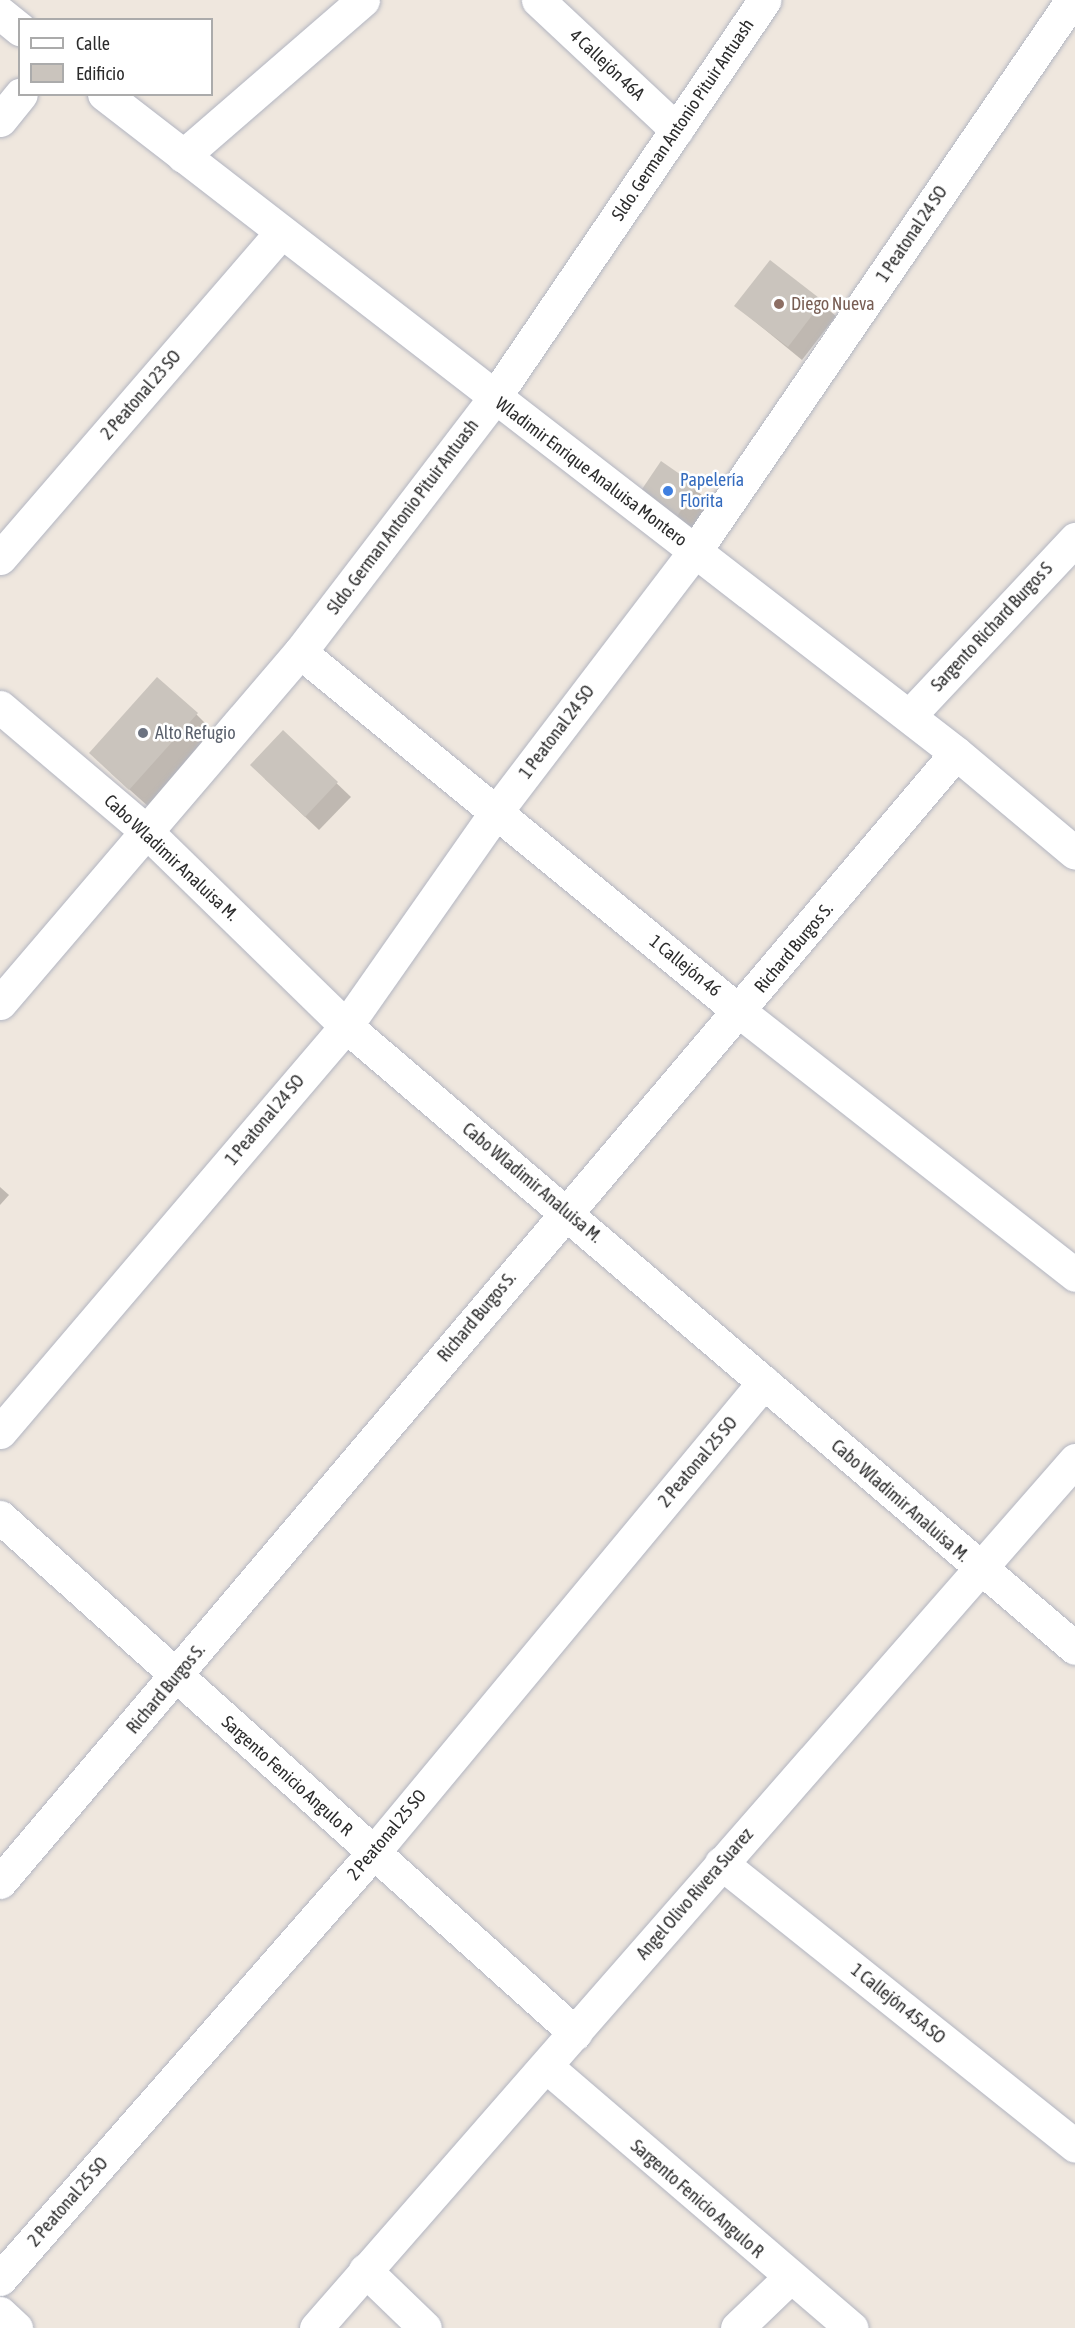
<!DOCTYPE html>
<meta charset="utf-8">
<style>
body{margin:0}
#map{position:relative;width:1075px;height:2328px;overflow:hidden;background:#efe7de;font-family:"Asap Condensed",sans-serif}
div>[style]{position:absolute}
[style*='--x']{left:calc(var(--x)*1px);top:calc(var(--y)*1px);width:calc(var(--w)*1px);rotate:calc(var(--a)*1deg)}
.shadow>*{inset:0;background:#0003}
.building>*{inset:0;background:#cac4bd}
.roads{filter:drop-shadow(0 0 2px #b2b5c1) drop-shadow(0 0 2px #b2b5c1)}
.minor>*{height:33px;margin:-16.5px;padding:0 16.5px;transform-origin:16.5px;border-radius:16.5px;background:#fff}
.dots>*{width:16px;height:16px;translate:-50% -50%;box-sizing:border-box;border:3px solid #fff;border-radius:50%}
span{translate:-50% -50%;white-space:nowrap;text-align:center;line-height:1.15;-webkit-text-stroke:5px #fff;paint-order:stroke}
.street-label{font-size:18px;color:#2c2c2c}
.education-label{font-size:18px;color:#785e54}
.left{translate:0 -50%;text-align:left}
.shop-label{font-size:18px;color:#366cbe}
.worship-label{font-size:18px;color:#5b616d}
.legend{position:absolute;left:18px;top:18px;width:195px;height:78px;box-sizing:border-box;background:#fff;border:2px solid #ababab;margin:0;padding:8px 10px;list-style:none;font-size:18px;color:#2c2c2c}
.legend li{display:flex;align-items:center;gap:12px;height:30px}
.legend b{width:30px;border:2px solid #ababab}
</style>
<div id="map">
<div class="shadow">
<i style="clip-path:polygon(770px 262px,836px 316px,802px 360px,736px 306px)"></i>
<i style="clip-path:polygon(661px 464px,710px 501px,688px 533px,653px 508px)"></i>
<i style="clip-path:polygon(196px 714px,216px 734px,150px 808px,111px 773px)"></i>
<i style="clip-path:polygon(283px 732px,351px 797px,319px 830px,265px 779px)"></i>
<i style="clip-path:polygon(0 1187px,9px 1195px,0 1205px)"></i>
</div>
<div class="building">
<i style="clip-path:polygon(770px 260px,823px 301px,788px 347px,734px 306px)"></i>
<i style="clip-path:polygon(661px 461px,697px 486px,674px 521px,638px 495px)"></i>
<i style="clip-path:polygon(157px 677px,198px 713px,129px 790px,89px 753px)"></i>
<i style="clip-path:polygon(283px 730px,338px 782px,305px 817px,250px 765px)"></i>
</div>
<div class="roads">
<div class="minor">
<i style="--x:538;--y:0;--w:190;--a:43.1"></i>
<i style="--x:0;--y:13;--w:26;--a:39"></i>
<i style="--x:104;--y:94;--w:1077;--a:37.72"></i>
<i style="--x:956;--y:753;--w:155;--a:40"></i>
<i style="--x:0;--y:120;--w:33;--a:-51"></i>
<i style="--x:183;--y:156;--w:238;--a:-40.9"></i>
<i style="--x:0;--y:558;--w:430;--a:-49.2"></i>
<i style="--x:300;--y:652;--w:569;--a:39.29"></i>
<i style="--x:740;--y:1012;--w:426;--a:38.1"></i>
<i style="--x:0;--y:707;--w:190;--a:40.3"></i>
<i style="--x:145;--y:830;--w:281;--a:44.3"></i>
<i style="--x:346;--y:1026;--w:958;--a:40.47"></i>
<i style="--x:909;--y:716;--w:243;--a:-46.8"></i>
<i style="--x:0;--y:1003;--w:462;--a:-49.5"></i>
<i style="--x:300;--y:652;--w:320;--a:-52.6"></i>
<i style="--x:494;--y:398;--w:481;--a:-55.8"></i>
<i style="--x:0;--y:1432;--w:533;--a:-49.56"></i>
<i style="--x:346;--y:1026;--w:261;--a:-55"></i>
<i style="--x:496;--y:812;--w:328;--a:-52.7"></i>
<i style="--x:695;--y:551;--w:668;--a:-55.62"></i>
<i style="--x:0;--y:1517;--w:773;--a:41.9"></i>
<i style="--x:721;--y:1863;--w:453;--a:38.6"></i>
<i style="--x:0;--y:1882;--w:1479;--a:-49.74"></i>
<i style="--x:547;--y:2067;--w:401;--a:40.6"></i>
<i style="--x:365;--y:2270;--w:83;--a:44"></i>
<i style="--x:0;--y:2279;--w:566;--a:-48.8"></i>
<i style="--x:373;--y:1853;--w:612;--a:-50.3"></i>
<i style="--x:0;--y:2313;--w:22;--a:43"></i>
<i style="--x:316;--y:2328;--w:1153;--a:-48.83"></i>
<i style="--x:737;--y:2328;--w:71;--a:-43.9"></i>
</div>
</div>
<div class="dots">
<i style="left:779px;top:304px;background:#8d6e63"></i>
<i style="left:668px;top:491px;background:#3f7fe0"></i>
<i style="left:143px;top:733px;background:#6b7280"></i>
</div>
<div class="street-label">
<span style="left:607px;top:65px;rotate:43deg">4 Callejón 46A</span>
<span style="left:683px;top:120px;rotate:-56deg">Sldo. German Antonio Pituir Antuash</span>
<span style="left:912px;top:234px;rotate:-56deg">1 Peatonal 24 SO</span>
<span style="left:141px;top:395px;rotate:-49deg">2 Peatonal 23 SO</span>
<span style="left:591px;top:472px;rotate:37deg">Wladimir Enrique Analuisa Montero</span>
<span style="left:403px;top:517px;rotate:-53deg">Sldo. German Antonio Pituir Antuash</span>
<span style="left:992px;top:627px;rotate:-47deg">Sargento Richard Burgos S</span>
<span style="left:557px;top:732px;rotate:-53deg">1 Peatonal 24 SO</span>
<span style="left:171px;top:858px;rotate:43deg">Cabo Wladimir Analuisa M.</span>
<span style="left:794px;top:948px;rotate:-50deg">Richard Burgos S.</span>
<span style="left:685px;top:966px;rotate:39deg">1 Callejón 46</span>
<span style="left:265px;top:1120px;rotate:-50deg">1 Peatonal 24 SO</span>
<span style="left:532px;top:1183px;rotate:40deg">Cabo Wladimir Analuisa M.</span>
<span style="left:477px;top:1317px;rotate:-50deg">Richard Burgos S.</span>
<span style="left:698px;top:1462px;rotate:-50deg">2 Peatonal 25 SO</span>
<span style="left:900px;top:1501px;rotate:41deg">Cabo Wladimir Analuisa M.</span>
<span style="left:166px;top:1689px;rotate:-50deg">Richard Burgos S.</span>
<span style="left:287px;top:1776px;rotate:42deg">Sargento Fenicio Angulo R</span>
<span style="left:387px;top:1835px;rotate:-50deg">2 Peatonal 25 SO</span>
<span style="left:695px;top:1894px;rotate:-49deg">Angel Olivo Rivera Suarez</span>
<span style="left:898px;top:2004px;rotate:39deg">1 Callejón 45A SO</span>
<span style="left:697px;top:2199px;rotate:41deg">Sargento Fenicio Angulo R</span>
<span style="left:68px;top:2202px;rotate:-49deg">2 Peatonal 25 SO</span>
</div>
<div class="education-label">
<span class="left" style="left:791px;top:304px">Diego Nueva</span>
</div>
<div class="shop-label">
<span class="left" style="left:680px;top:491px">Papelería<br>Florita</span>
</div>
<div class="worship-label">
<span class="left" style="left:155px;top:733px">Alto Refugio</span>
</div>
<ul class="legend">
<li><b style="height:8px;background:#fff"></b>Calle</li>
<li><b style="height:16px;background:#cac4bd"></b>Edificio</li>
</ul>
</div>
